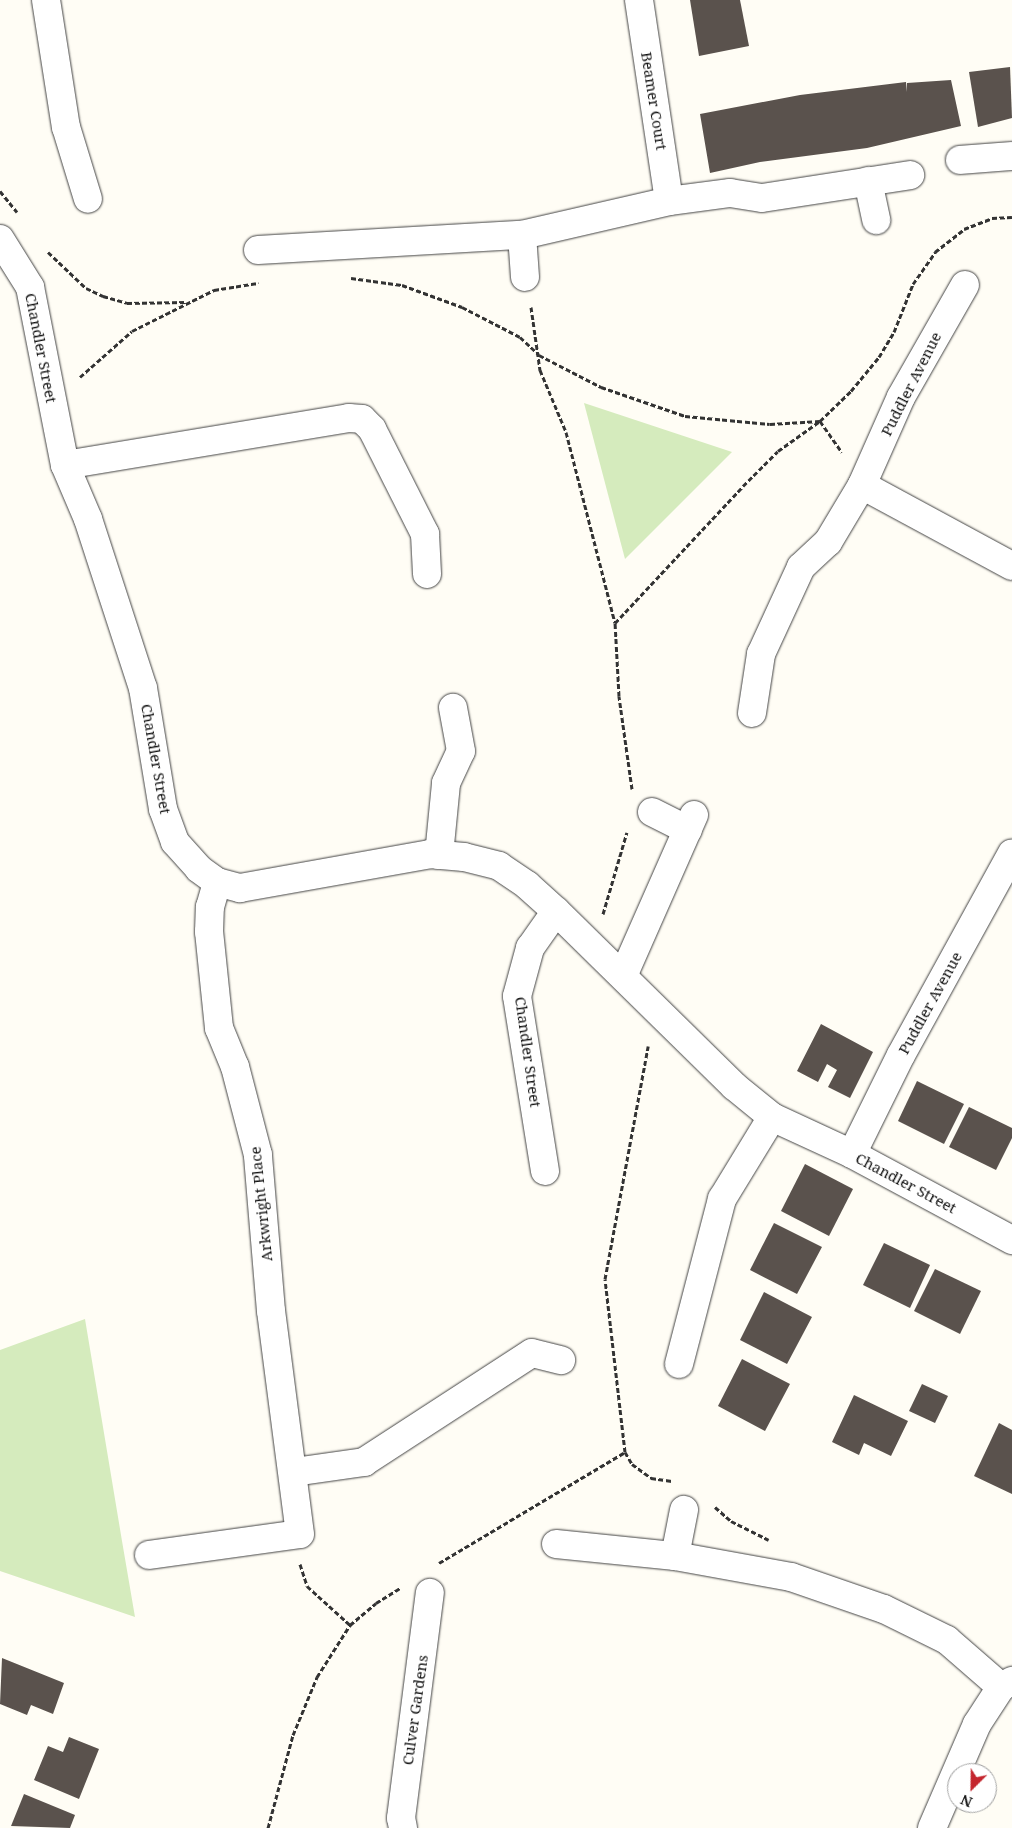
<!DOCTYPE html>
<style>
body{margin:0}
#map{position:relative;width:1012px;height:1828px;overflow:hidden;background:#fffdf5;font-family:"Noto Serif",serif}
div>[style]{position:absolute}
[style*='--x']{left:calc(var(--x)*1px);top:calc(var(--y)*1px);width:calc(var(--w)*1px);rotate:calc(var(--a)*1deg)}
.green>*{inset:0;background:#d5ebbd}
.building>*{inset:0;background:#5a524d}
.path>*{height:3px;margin-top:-1.5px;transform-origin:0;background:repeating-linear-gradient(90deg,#333 0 5px,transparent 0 7.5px)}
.roads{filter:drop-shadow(0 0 1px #444) drop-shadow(0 0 1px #444)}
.minor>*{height:28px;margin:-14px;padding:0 14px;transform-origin:14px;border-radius:14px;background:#fff}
span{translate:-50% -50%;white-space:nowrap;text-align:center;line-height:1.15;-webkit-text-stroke:5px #fff;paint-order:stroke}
.street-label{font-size:15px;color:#111}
.north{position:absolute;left:947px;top:1763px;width:50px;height:50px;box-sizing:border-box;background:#fff;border:1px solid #a0a0a0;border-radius:50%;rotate:203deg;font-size:14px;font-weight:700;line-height:20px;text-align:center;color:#111}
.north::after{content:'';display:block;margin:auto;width:18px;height:22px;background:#c4262e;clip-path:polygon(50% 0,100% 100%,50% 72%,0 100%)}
</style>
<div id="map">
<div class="green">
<i style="clip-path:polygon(584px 403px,732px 452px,625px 559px)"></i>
<i style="clip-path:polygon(85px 1319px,122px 1541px,135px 1617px,0 1571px,0 1350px)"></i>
</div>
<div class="building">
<i style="clip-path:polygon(690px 0,740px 0,749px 46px,699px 56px)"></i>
<i style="clip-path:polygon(1010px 67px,1012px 118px,978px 127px,969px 72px)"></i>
<i style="clip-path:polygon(951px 80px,961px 126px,867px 148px,760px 162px,710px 173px,700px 114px,800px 95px,906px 82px,907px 92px,907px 83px)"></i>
<i style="clip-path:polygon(821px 1024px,873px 1052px,850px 1098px,828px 1087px,837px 1070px,827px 1064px,818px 1082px,797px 1071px)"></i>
<i style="clip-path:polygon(917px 1081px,964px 1104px,944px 1144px,898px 1121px)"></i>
<i style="clip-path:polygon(969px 1107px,1012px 1128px,1012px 1138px,996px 1170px,949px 1147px)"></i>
<i style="clip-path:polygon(805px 1164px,853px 1189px,829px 1236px,781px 1211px)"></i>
<i style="clip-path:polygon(774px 1223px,822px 1247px,797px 1294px,750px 1270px)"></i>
<i style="clip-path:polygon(884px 1243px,930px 1265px,910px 1308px,863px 1285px)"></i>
<i style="clip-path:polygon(935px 1269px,981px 1291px,960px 1334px,914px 1311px)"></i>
<i style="clip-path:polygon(764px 1292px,812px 1317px,787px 1364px,740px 1340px)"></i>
<i style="clip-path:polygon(742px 1359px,790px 1384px,765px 1431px,718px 1406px)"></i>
<i style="clip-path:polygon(922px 1384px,948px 1396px,935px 1423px,909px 1411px)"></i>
<i style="clip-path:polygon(854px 1395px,908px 1421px,891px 1456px,864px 1443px,859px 1455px,832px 1442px)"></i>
<i style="clip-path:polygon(999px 1423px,1012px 1430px,1012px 1494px,974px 1476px)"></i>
<i style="clip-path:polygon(2px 1658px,64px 1683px,53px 1714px,31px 1705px,27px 1715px,0 1704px)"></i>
<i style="clip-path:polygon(69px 1737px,99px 1749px,79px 1799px,34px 1780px,48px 1746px,63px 1752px)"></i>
<i style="clip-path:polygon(24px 1794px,75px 1815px,70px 1828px,11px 1826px)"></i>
</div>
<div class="path">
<i style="--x:0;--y:191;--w:27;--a:51"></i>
<i style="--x:48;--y:252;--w:52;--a:43.5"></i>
<i style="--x:86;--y:288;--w:19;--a:25"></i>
<i style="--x:103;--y:296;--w:25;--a:16"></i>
<i style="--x:127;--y:303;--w:60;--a:-1"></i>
<i style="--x:351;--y:278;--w:51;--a:7.8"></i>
<i style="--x:402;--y:285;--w:64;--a:20.1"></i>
<i style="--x:462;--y:307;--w:65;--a:27.3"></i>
<i style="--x:520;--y:337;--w:26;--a:43"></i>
<i style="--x:539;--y:355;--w:70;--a:27.3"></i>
<i style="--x:601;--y:387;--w:89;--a:19"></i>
<i style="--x:685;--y:416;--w:85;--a:5.4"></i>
<i style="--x:770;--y:424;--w:50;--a:-3.4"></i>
<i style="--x:820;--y:421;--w:38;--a:55"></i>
<i style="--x:531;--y:307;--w:64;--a:81.9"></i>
<i style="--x:540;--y:370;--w:67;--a:67.2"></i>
<i style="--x:566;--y:432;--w:197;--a:75.6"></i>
<i style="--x:80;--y:377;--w:69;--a:-41.5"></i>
<i style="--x:132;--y:331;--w:92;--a:-26.6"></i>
<i style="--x:214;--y:290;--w:45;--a:-9"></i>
<i style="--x:632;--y:789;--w:94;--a:-98"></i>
<i style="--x:619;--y:696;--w:73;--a:-93.1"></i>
<i style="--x:615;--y:623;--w:187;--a:-46.9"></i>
<i style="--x:743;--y:486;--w:49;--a:-45"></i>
<i style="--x:778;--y:451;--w:52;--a:-35.5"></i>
<i style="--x:820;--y:421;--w:43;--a:-44.1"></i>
<i style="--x:851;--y:391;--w:44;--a:-50.5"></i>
<i style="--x:879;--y:357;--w:29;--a:-59"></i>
<i style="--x:894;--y:332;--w:52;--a:-68.4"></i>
<i style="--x:913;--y:284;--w:39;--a:-55"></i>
<i style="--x:935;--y:252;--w:37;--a:-38"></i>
<i style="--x:964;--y:229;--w:30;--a:-21"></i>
<i style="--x:992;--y:218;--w:20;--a:-3"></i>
<i style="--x:603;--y:914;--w:85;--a:-73.7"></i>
<i style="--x:625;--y:1452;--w:174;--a:-96.6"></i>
<i style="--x:605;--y:1279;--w:237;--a:-79.5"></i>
<i style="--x:715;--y:1507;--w:21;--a:41"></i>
<i style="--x:731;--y:1521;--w:42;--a:26.6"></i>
<i style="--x:439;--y:1563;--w:217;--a:-30.8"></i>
<i style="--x:625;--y:1452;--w:14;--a:60"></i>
<i style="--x:632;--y:1464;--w:24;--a:36"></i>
<i style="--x:651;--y:1478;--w:21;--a:8"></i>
<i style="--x:300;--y:1564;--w:23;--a:72"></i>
<i style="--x:307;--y:1586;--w:58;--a:42.2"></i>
<i style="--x:268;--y:1828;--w:96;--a:-75"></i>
<i style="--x:293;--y:1735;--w:63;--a:-67.5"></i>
<i style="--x:317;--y:1677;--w:62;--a:-57.6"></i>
<i style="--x:350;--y:1625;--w:34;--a:-40"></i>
<i style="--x:376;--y:1603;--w:28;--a:-32"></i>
</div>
<div class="roads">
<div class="minor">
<i style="--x:46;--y:0;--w:129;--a:81.1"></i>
<i style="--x:66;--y:127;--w:75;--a:73"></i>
<i style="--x:639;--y:0;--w:203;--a:81.5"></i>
<i style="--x:960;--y:160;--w:52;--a:-4.4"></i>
<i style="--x:868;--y:181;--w:40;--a:78"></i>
<i style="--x:522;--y:235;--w:42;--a:85.9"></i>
<i style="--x:0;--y:239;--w:57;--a:58"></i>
<i style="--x:30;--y:287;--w:181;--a:78.9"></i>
<i style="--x:65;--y:465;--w:59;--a:66.9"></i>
<i style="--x:88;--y:519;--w:178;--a:72"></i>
<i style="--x:143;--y:688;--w:123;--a:80.6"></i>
<i style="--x:163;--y:809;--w:35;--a:70"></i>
<i style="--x:175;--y:842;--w:36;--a:48"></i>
<i style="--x:199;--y:869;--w:22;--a:36"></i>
<i style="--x:217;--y:882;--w:24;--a:15"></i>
<i style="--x:240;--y:888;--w:193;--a:-10.1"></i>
<i style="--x:430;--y:854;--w:34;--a:5"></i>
<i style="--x:464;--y:857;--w:36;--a:14"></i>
<i style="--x:499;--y:866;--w:34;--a:34"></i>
<i style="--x:527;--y:885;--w:39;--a:42"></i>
<i style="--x:556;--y:911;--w:250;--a:44.5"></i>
<i style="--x:734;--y:1086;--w:49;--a:39.2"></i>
<i style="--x:772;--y:1117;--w:88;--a:24.8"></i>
<i style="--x:852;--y:1154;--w:182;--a:28.3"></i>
<i style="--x:258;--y:250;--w:264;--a:-3.3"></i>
<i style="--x:522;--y:235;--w:151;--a:-13"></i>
<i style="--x:669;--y:201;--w:62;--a:-7.5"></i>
<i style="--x:730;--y:193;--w:32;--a:9"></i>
<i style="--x:762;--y:198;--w:150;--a:-8.8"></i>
<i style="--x:65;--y:465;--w:288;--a:-9.4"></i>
<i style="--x:349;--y:418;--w:13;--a:4"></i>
<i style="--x:362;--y:419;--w:14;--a:45"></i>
<i style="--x:372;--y:429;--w:118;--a:63.2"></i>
<i style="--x:425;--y:534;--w:40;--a:87.1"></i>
<i style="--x:862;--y:485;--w:170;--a:28.4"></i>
<i style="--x:752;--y:713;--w:60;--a:-81.3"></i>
<i style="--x:761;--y:654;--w:96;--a:-65.3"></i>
<i style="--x:801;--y:567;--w:37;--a:-43"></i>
<i style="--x:828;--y:542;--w:66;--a:-59.2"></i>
<i style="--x:862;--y:485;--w:96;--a:-66.1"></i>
<i style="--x:901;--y:397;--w:129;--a:-60.3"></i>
<i style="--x:652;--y:812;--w:40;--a:26.6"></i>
<i style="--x:439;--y:855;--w:72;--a:-84.4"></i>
<i style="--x:446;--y:783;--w:35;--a:-65"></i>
<i style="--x:461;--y:751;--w:44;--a:-100.5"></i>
<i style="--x:623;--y:976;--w:176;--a:-66.2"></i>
<i style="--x:852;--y:1154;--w:110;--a:-63.7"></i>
<i style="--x:901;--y:1055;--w:230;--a:-61.2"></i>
<i style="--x:545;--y:1171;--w:177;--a:-99.1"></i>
<i style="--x:517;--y:996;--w:50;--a:-74.8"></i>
<i style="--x:530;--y:948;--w:45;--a:-54.9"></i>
<i style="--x:679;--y:1364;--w:171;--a:-75.4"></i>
<i style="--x:722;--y:1199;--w:96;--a:-58.6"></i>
<i style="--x:294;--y:1472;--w:71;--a:-8.1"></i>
<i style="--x:364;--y:1462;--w:200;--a:-33"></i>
<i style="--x:532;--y:1353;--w:30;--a:14"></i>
<i style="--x:556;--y:1544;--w:120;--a:5.8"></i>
<i style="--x:675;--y:1556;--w:118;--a:10.3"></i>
<i style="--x:791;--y:1577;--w:98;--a:19"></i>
<i style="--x:884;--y:1609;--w:70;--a:26.2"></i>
<i style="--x:947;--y:1640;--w:72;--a:41"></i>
<i style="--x:149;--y:1555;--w:152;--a:-7.9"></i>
<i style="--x:300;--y:1534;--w:225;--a:-97.4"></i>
<i style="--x:271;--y:1311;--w:157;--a:-94.8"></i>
<i style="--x:258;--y:1155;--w:91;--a:-104.6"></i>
<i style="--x:235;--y:1067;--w:42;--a:-112.3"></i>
<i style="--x:219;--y:1028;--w:97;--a:-95.9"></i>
<i style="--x:209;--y:932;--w:25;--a:-88"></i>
<i style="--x:210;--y:907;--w:26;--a:-74"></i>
<i style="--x:675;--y:1556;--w:47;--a:-78.9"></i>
<i style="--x:403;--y:1828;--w:10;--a:-101"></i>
<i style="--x:401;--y:1818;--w:227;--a:-82.7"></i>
<i style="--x:932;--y:1828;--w:113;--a:-66.6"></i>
<i style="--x:977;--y:1724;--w:44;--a:-57"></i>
<i style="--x:1001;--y:1687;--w:13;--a:-29"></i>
</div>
</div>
<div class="street-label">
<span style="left:654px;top:101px;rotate:81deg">Beamer Court</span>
<span style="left:41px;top:348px;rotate:79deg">Chandler Street</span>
<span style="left:911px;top:384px;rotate:-63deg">Puddler Avenue</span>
<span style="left:156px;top:759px;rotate:80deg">Chandler Street</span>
<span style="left:930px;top:1003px;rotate:-61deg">Puddler Avenue</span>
<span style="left:528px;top:1052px;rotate:82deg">Chandler Street</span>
<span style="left:906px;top:1183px;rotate:28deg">Chandler Street</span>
<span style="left:261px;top:1204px;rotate:-96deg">Arkwright Place</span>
<span style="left:415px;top:1710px;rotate:-82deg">Culver Gardens</span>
</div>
<div class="north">N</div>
</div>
